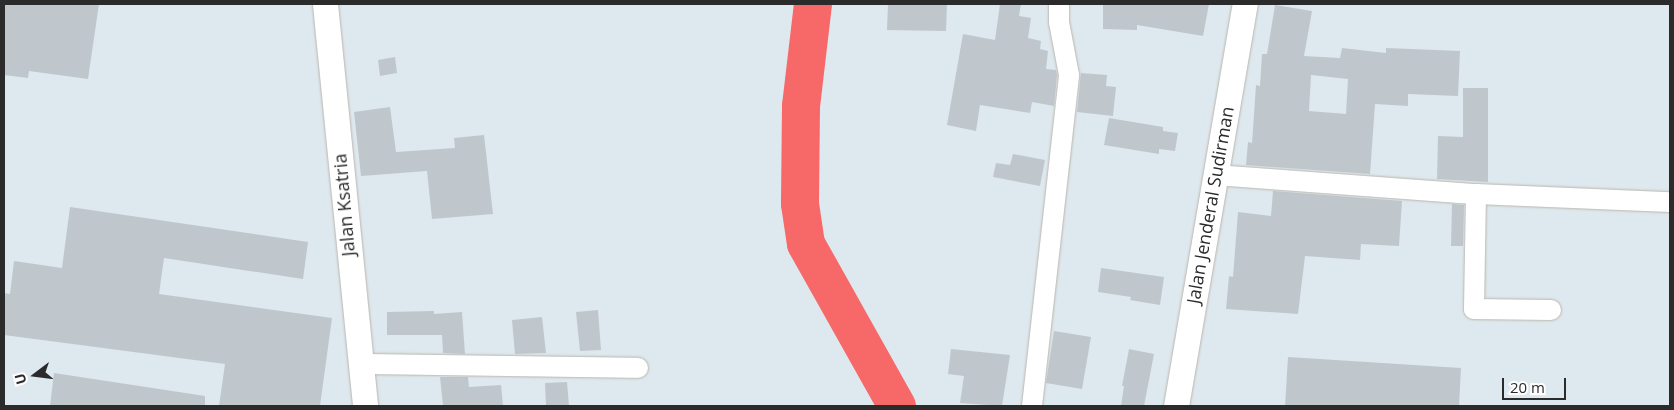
<!DOCTYPE html>
<style>
body{margin:0}
#map{position:relative;width:1674px;height:410px;overflow:hidden;background:#dde9ee;font-family:"Open Sans",sans-serif}
div>[style]{position:absolute}
[style*='--x']{left:calc(var(--x)*1px);top:calc(var(--y)*1px);width:calc(var(--w)*1px);rotate:calc(var(--a)*1deg)}
.river>*{height:38px;margin:-19px;padding:0 19px;transform-origin:19px;border-radius:19px;background:#f76868}
.building>*{inset:0;background:#bfc7cd}
.roads{filter:drop-shadow(0 0 1px #bcb5ad) drop-shadow(0 0 1px #bcb5ad)}
.minor>*{height:20px;margin:-10px;padding:0 10px;transform-origin:10px;border-radius:10px;background:#fff}
.tertiary>*{height:25px;margin:-12.5px;padding:0 12.5px;transform-origin:12.5px;border-radius:12.5px;background:#fff}
span{translate:-50% -50%;white-space:nowrap;text-align:center;line-height:1.15;-webkit-text-stroke:4px #fff;paint-order:stroke}
.street-label{font-size:18px;color:#2b2b2b}
.frame{position:absolute;inset:0;border:5px solid #2b2b2b;pointer-events:none}
.north{position:absolute;left:10px;top:350px;width:50px;height:50px;-webkit-text-stroke:4px #fff;paint-order:stroke;rotate:255deg;font-size:14px;font-weight:700;line-height:20px;text-align:center;color:#2b2b2b}
.north::after{content:'';display:block;margin:auto;width:18px;height:22px;background:#2b2b2b;clip-path:polygon(50% 0,100% 100%,50% 72%,0 100%)}
.scale{position:absolute;left:1502px;top:378px;width:64px;height:22px;box-sizing:border-box;border:2px solid #2b2b2b;border-top:0;padding-left:6px;font-size:15px;line-height:18px;white-space:nowrap;color:#2b2b2b;-webkit-text-stroke:4px #fff;paint-order:stroke}
</style>
<div id="map">
<div class="river">
<i style="--x:813;--y:4;--w:103;--a:96.7"></i>
<i style="--x:801;--y:106;--w:98;--a:90.6"></i>
<i style="--x:800;--y:204;--w:40;--a:81.5"></i>
<i style="--x:806;--y:244;--w:186;--a:60.7"></i>
</div>
<div class="building">
<i style="clip-path:polygon(4px 4px,99px 4px,88px 79px,29px 71px,28px 78px,4px 75px)"></i>
<i style="clip-path:polygon(888px 4px,947px 4px,946px 31px,887px 30px)"></i>
<i style="clip-path:polygon(1000px 4px,1021px 4px,1019px 16px,1031px 18px,1028px 38px,1041px 41px,1040px 49px,1048px 51px,1046px 69px,1056px 70px,1057px 75px,1054px 106px,1032px 102px,1030px 113px,980px 105px,976px 131px,947px 125px,963px 34px,995px 40px)"></i>
<i style="clip-path:polygon(1103px 4px,1209px 4px,1203px 36px,1137px 25px,1137px 30px,1103px 29px)"></i>
<i style="clip-path:polygon(evenodd,1275px 5px,1312px 11px,1304px 56px,1340px 58px,1342px 48px,1386px 53px,1386px 48px,1460px 51px,1458px 96px,1408px 94px,1408px 106px,1375px 104px,1370px 174px,1246px 165px,1248px 142px,1252px 143px,1256px 85px,1260px 86px,1262px 54px,1267px 54px,1275px 5px,1311px 75px,1348px 79px,1346px 114px,1309px 111px,1311px 75px)"></i>
<i style="clip-path:polygon(395px 57px,397px 73px,380px 76px,378px 60px)"></i>
<i style="clip-path:polygon(1081px 73px,1107px 75px,1106px 86px,1116px 87px,1113px 116px,1077px 112px)"></i>
<i style="clip-path:polygon(1463px 88px,1488px 88px,1488px 182px,1437px 179px,1438px 136px,1463px 137px)"></i>
<i style="clip-path:polygon(390px 107px,396px 152px,455px 148px,454px 138px,484px 135px,493px 214px,432px 219px,427px 171px,361px 176px,354px 112px)"></i>
<i style="clip-path:polygon(1109px 118px,1163px 127px,1163px 131px,1178px 133px,1175px 151px,1159px 149px,1159px 154px,1104px 145px)"></i>
<i style="clip-path:polygon(1013px 154px,1045px 160px,1040px 186px,993px 177px,996px 163px,1010px 165px)"></i>
<i style="clip-path:polygon(1273px 191px,1402px 201px,1399px 246px,1361px 244px,1360px 260px,1305px 256px,1298px 314px,1226px 309px,1229px 276px,1233px 277px,1238px 212px,1271px 216px)"></i>
<i style="clip-path:polygon(1452px 204px,1464px 205px,1463px 246px,1451px 246px)"></i>
<i style="clip-path:polygon(70px 207px,308px 242px,303px 279px,164px 258px,159px 294px,332px 318px,320px 406px,219px 406px,225px 364px,4px 335px,4px 293px,10px 294px,14px 261px,62px 268px)"></i>
<i style="clip-path:polygon(1101px 268px,1164px 277px,1160px 305px,1130px 300px,1131px 297px,1098px 292px)"></i>
<i style="clip-path:polygon(598px 310px,601px 350px,580px 351px,576px 312px)"></i>
<i style="clip-path:polygon(434px 311px,434px 314px,462px 312px,465px 354px,443px 353px,442px 335px,387px 335px,387px 312px)"></i>
<i style="clip-path:polygon(542px 317px,546px 353px,515px 354px,512px 320px)"></i>
<i style="clip-path:polygon(1054px 331px,1091px 337px,1082px 389px,1046px 383px)"></i>
<i style="clip-path:polygon(951px 349px,1010px 355px,1002px 406px,960px 403px,964px 376px,948px 374px)"></i>
<i style="clip-path:polygon(1129px 349px,1154px 354px,1144px 406px,1121px 406px,1124px 386px,1122px 386px)"></i>
<i style="clip-path:polygon(1288px 357px,1461px 368px,1459px 406px,1285px 406px)"></i>
<i style="clip-path:polygon(54px 373px,205px 396px,205px 406px,50px 406px)"></i>
<i style="clip-path:polygon(440px 377px,468px 377px,469px 387px,501px 385px,503px 406px,443px 406px)"></i>
<i style="clip-path:polygon(567px 382px,569px 406px,546px 406px,545px 383px)"></i>
</div>
<div class="roads">
<div class="minor">
<i style="--x:1215;--y:175;--w:262;--a:4.2"></i>
<i style="--x:1476;--y:194;--w:194;--a:2.4"></i>
<i style="--x:1476;--y:194;--w:115;--a:91"></i>
<i style="--x:1474;--y:309;--w:77;--a:0.7"></i>
<i style="--x:360;--y:364;--w:278;--a:0.8"></i>
<i style="--x:1032;--y:406;--w:333;--a:-83.6"></i>
<i style="--x:1069;--y:75;--w:54;--a:-100.7"></i>
<i style="--x:1059;--y:22;--w:18;--a:-90"></i>
</div>
<div class="tertiary">
<i style="--x:325;--y:4;--w:404;--a:84.3"></i>
<i style="--x:1176;--y:406;--w:408;--a:-80.3"></i>
</div>
</div>
<div class="street-label">
<span style="left:344px;top:205px;rotate:-95deg">Jalan Ksatria</span>
<span style="left:1210px;top:205px;rotate:-80deg">Jalan Jenderal Sudirman</span>
</div>
<div class="frame"></div>
<div class="north">U</div>
<div class="scale">20 m</div>
</div>
